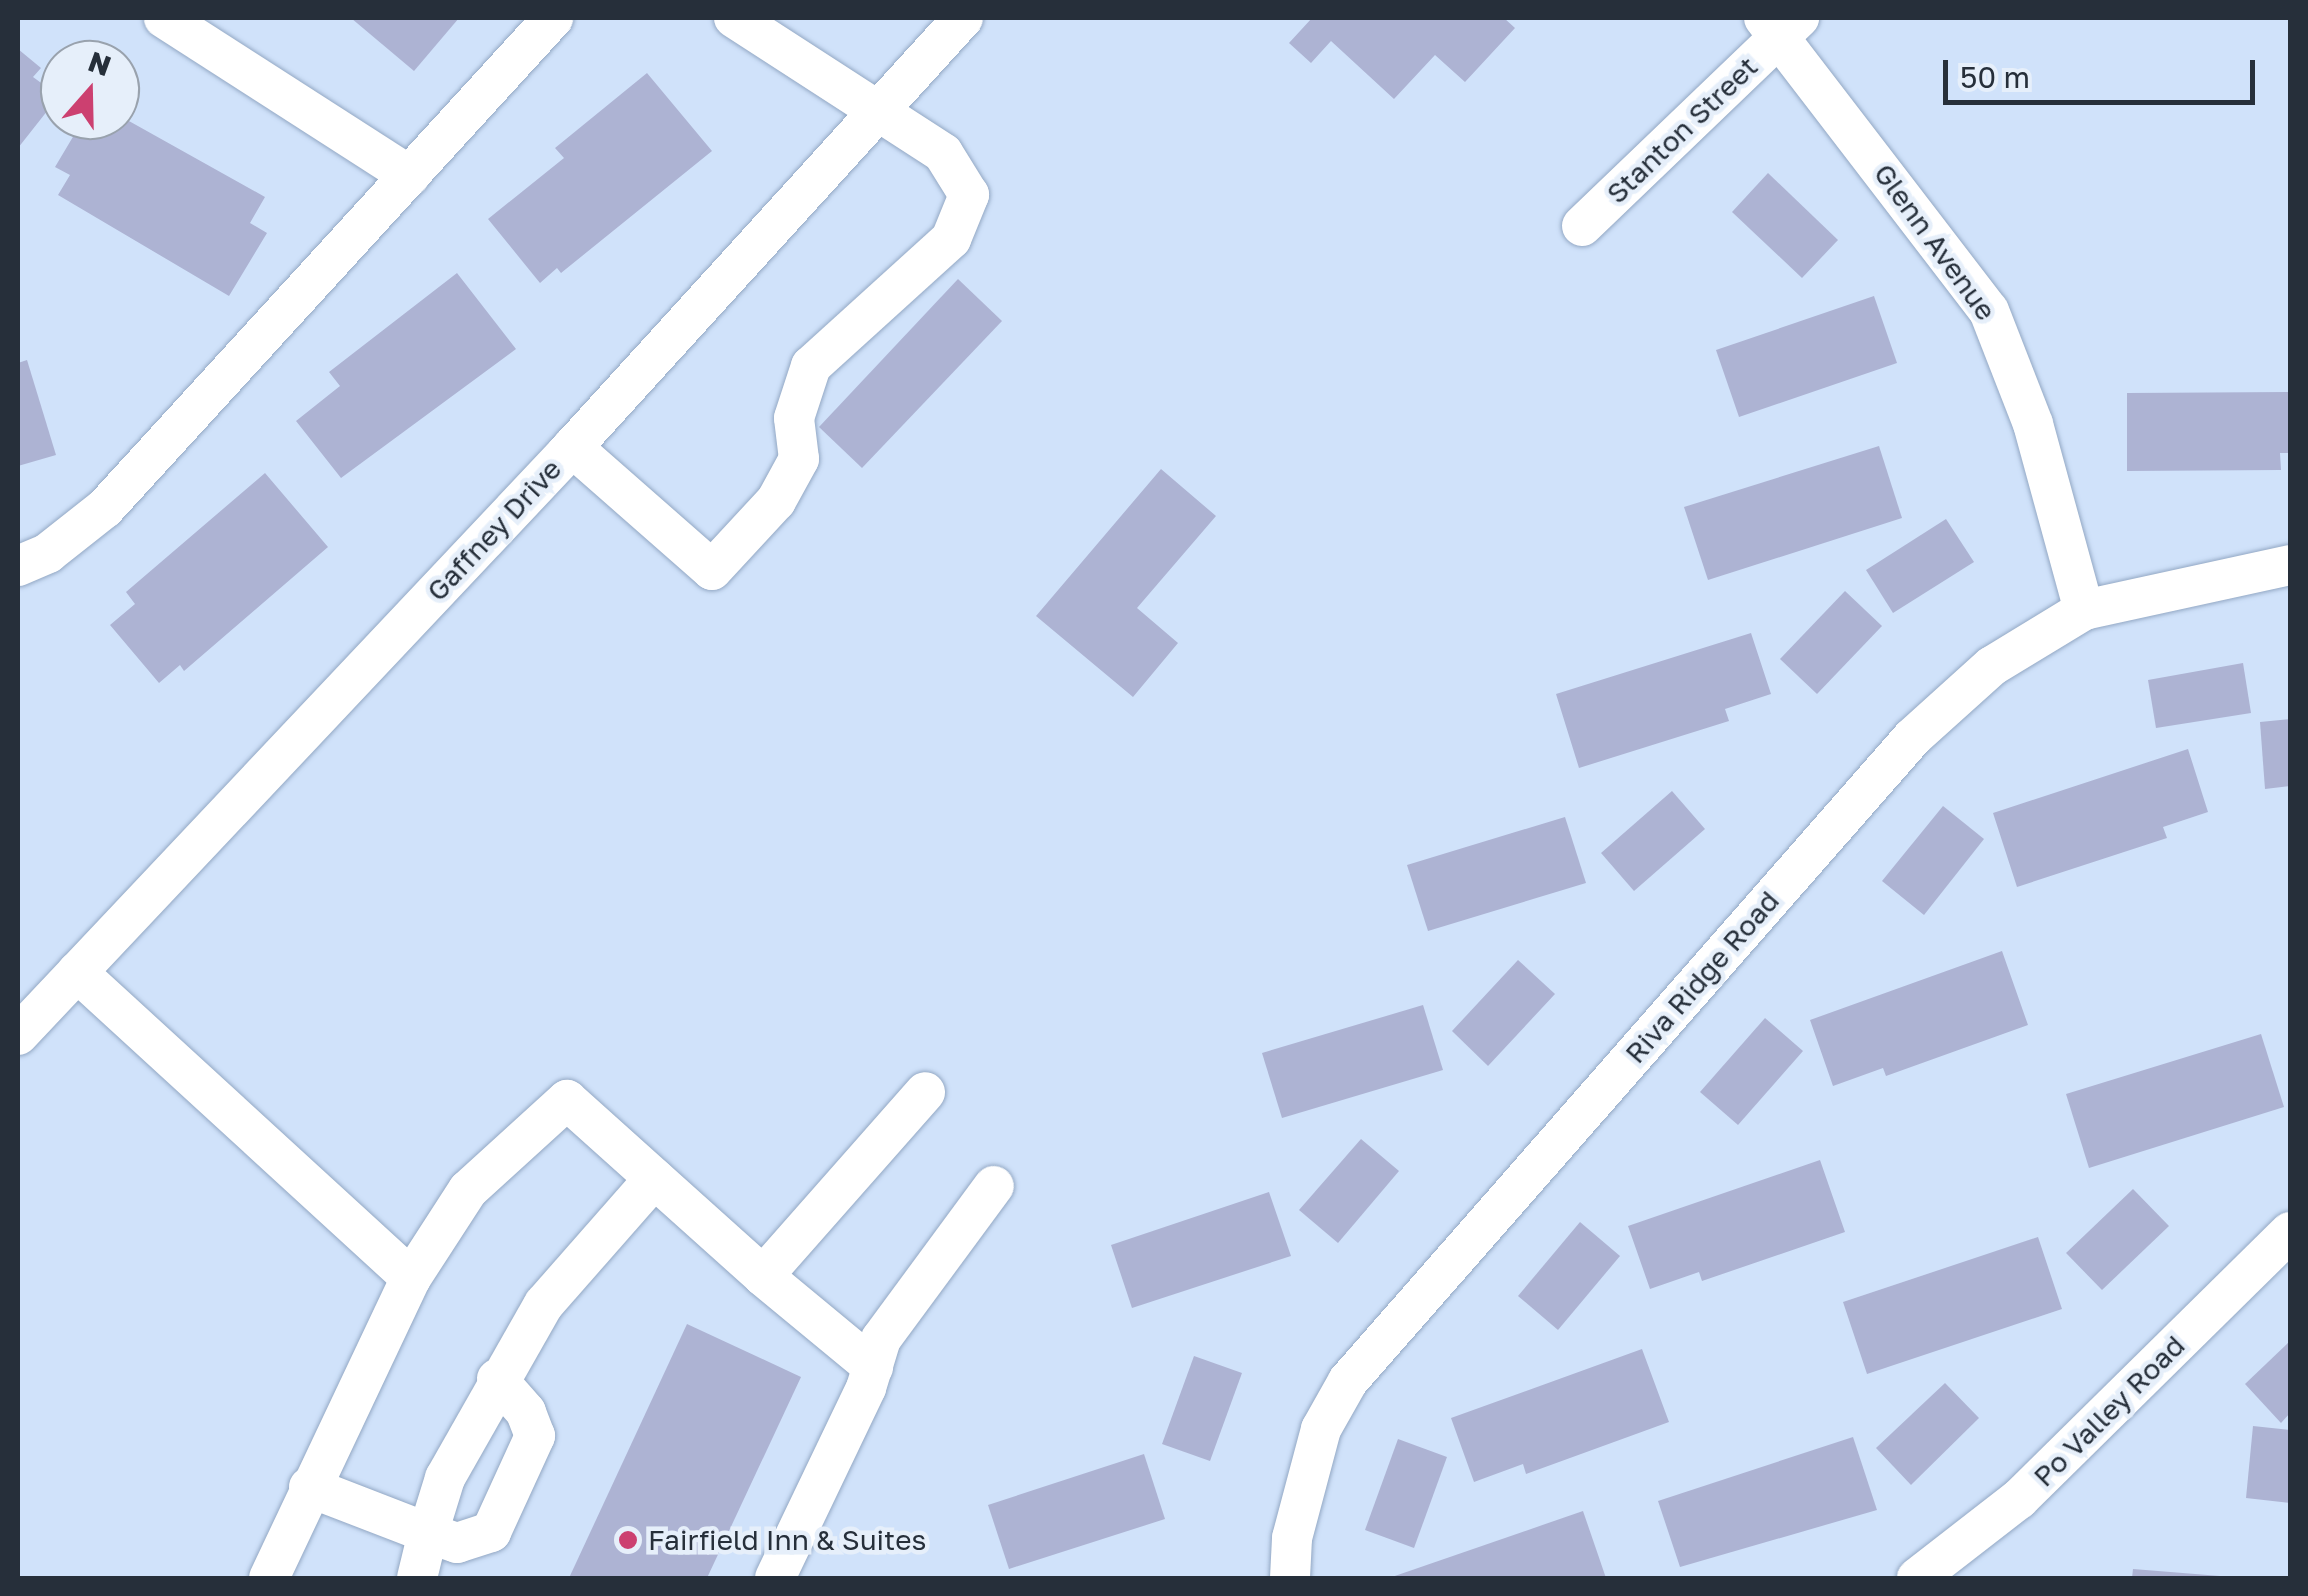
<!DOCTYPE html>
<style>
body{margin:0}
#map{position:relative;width:2308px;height:1596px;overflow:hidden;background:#d0e2fa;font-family:"Golos Text",sans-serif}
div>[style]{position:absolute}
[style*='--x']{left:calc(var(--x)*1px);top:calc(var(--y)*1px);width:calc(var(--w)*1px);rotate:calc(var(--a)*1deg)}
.building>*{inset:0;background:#adb3d3}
.roads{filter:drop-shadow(0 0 2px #93a8c4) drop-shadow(0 0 2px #93a8c4)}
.minor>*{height:40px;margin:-20px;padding:0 20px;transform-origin:20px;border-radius:20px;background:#fff}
.dots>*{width:28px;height:28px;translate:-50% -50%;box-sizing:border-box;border:5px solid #e6effa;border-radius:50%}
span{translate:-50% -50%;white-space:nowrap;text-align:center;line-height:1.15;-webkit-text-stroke:9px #e6effa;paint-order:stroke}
.street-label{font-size:28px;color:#262f3a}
.poi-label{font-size:28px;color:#262f3a}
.left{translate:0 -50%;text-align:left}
.frame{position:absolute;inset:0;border:20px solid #262f3a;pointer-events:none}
.north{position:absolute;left:40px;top:40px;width:100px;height:100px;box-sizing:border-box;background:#e6effa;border:2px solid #99a2ad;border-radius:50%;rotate:20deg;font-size:28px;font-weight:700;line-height:40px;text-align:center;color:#262f3a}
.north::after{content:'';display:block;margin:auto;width:35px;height:45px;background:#cc4070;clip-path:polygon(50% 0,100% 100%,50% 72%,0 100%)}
.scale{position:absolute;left:1943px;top:60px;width:312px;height:45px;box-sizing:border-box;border:5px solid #262f3a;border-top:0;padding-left:12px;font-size:30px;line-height:35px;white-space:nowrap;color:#262f3a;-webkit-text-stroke:8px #e6effa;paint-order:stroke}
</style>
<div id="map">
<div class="building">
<i style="clip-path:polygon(351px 18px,459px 18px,414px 71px)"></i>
<i style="clip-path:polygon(1312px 18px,1504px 18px,1515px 28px,1465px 82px,1435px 55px,1394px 99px,1331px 41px,1311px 63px,1289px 43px)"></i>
<i style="clip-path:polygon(18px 49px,41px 68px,33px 77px,59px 96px,18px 148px)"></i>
<i style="clip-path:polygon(647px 73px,712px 151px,561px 273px,557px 268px,540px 283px,488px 219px,564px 158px,555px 148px)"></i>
<i style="clip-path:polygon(120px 116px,265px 197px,250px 223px,267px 233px,229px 296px,58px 195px,70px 175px,55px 167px,83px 120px)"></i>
<i style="clip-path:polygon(1768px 173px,1838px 240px,1802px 278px,1732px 212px)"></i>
<i style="clip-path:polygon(457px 273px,516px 349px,341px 478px,296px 421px,340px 386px,329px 372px)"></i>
<i style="clip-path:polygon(958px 279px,1002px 321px,862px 468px,819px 427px)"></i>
<i style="clip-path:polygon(1874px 296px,1897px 363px,1739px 417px,1716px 350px)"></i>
<i style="clip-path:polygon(27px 360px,56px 455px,18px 466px,18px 363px)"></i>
<i style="clip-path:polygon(2290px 392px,2290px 453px,2280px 453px,2281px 470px,2127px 471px,2127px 393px)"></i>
<i style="clip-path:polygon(1879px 446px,1902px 518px,1708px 580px,1684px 507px)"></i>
<i style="clip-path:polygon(1161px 469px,1216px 516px,1137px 608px,1178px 643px,1133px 697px,1036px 616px)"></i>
<i style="clip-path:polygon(265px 473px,328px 547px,184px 671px,180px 665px,159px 683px,110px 625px,135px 604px,126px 592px)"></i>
<i style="clip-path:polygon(1946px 519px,1974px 562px,1893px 613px,1866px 570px)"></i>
<i style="clip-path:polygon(1845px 591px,1882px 626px,1817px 694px,1780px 659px)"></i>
<i style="clip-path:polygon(1751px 633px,1771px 694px,1725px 709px,1729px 721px,1579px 768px,1556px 694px)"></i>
<i style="clip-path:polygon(2243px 663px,2251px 713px,2156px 728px,2148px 680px)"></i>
<i style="clip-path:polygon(2290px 719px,2290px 786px,2265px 789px,2260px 722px)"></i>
<i style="clip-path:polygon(2188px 749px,2208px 812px,2163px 827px,2167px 838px,2017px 887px,1993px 813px)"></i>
<i style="clip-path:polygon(1672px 791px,1705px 829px,1634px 891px,1601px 853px)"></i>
<i style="clip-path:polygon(1943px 806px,1984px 839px,1924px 915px,1882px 881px)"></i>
<i style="clip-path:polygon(1565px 817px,1586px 883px,1428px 931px,1407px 865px)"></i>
<i style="clip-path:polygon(2002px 951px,2028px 1025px,1886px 1076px,1883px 1068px,1833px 1086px,1810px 1020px)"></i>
<i style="clip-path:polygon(1518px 960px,1555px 994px,1488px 1066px,1452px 1031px)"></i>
<i style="clip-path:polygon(1423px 1005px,1443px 1070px,1282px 1118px,1262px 1053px)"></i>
<i style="clip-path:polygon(1765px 1018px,1803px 1051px,1738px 1125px,1700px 1092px)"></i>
<i style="clip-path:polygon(2261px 1034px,2284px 1107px,2089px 1168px,2066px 1094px)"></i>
<i style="clip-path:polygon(1361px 1139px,1399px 1171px,1338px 1243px,1299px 1210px)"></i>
<i style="clip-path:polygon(1820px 1160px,1845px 1232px,1702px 1281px,1699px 1272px,1650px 1289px,1628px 1226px)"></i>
<i style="clip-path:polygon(2133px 1189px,2169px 1226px,2102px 1290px,2066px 1253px)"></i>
<i style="clip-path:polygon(1269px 1192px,1291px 1256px,1132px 1308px,1111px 1245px)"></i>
<i style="clip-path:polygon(1580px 1222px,1620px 1256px,1558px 1330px,1518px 1296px)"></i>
<i style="clip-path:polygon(2038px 1237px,2062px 1309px,1867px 1374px,1843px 1302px)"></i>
<i style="clip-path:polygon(687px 1324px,801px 1377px,707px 1578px,569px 1578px)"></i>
<i style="clip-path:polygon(2290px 1341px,2290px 1413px,2281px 1423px,2245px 1384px)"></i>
<i style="clip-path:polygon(1642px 1349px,1669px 1422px,1526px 1474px,1523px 1464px,1474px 1482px,1451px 1418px)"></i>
<i style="clip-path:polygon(1194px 1356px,1242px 1373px,1210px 1461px,1162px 1444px)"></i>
<i style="clip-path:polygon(1945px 1383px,1979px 1418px,1911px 1485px,1876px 1448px)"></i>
<i style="clip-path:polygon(2253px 1426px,2290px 1430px,2290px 1503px,2246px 1498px)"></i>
<i style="clip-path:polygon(1853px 1437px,1877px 1510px,1680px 1567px,1658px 1501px)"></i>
<i style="clip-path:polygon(1398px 1439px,1447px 1457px,1414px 1548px,1365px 1530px)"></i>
<i style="clip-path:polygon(1144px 1454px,1165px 1519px,1009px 1569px,988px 1505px)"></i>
<i style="clip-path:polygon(1583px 1511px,1606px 1578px,1389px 1578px)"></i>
<i style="clip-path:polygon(2133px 1569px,2220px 1576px,2220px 1578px,2132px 1578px)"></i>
</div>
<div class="roads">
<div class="minor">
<i style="--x:164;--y:18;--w:292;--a:32.7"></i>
<i style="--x:1764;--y:18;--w:369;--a:52.5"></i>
<i style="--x:1989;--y:311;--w:121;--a:68.7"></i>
<i style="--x:2033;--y:424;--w:193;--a:74.7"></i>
<i style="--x:1582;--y:226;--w:301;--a:-43.8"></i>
<i style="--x:572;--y:447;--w:186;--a:41.3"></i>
<i style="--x:712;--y:570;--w:94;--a:-47.2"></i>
<i style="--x:776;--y:501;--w:48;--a:-61.3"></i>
<i style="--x:799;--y:459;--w:41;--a:-97"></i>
<i style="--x:794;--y:418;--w:55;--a:-71.9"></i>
<i style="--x:811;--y:366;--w:189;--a:-42.2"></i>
<i style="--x:951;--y:239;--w:48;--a:-67.8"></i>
<i style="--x:969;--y:195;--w:49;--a:-121.8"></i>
<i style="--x:943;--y:153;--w:249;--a:-147.1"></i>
<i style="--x:18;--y:566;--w:33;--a:-23"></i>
<i style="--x:48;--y:553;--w:73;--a:-38.3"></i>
<i style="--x:105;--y:508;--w:664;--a:-47.56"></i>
<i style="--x:77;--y:972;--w:453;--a:42.5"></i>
<i style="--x:411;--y:1278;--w:105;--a:-57.1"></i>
<i style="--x:468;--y:1190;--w:134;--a:-42.3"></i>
<i style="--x:567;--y:1100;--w:263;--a:41.9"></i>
<i style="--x:763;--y:1276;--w:245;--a:-48.6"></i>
<i style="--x:18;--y:1035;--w:800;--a:-46.67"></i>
<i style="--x:567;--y:453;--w:588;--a:-47.69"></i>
<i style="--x:763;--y:1276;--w:143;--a:39.6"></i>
<i style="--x:309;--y:1487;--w:128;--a:21.1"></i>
<i style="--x:428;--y:1533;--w:58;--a:-72.8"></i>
<i style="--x:445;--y:1478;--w:200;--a:-60.4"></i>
<i style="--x:544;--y:1304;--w:167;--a:-48.7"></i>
<i style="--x:269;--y:1578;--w:332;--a:-64.7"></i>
<i style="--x:417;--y:1578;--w:46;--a:-76.3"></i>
<i style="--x:428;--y:1533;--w:31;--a:19"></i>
<i style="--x:457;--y:1543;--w:36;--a:-18"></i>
<i style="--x:491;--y:1532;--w:106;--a:-65.4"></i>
<i style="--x:535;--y:1436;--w:26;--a:-111"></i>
<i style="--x:526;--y:1412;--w:44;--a:-131.3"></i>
<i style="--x:775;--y:1578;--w:211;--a:-64.4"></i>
<i style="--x:866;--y:1388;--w:51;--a:-73"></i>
<i style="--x:881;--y:1339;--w:190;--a:-53.6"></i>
<i style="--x:1290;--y:1578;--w:40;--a:-87.1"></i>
<i style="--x:1292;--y:1538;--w:113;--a:-75.1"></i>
<i style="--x:1321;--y:1429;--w:55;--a:-60.6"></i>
<i style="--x:1348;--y:1381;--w:855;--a:-48.74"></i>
<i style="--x:1912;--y:738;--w:108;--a:-42"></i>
<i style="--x:1992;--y:666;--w:108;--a:-31.3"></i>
<i style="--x:2084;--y:610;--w:211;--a:-12.3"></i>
<i style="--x:1917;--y:1578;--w:129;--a:-37.8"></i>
<i style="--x:2019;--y:1499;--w:380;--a:-44.6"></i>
</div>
</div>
<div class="dots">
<i style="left:628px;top:1540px;background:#cc4070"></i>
</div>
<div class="street-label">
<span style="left:1682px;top:130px;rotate:-44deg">Stanton Street</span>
<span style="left:1935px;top:242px;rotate:54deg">Glenn Avenue</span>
<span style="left:494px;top:530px;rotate:-47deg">Gaffney Drive</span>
<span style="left:1702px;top:977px;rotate:-49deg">Riva Ridge Road</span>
<span style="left:2109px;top:1411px;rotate:-45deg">Po Valley Road</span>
</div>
<div class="poi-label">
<span class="left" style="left:648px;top:1540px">Fairfield Inn &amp; Suites</span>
</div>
<div class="frame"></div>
<div class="north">N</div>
<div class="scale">50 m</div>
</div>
